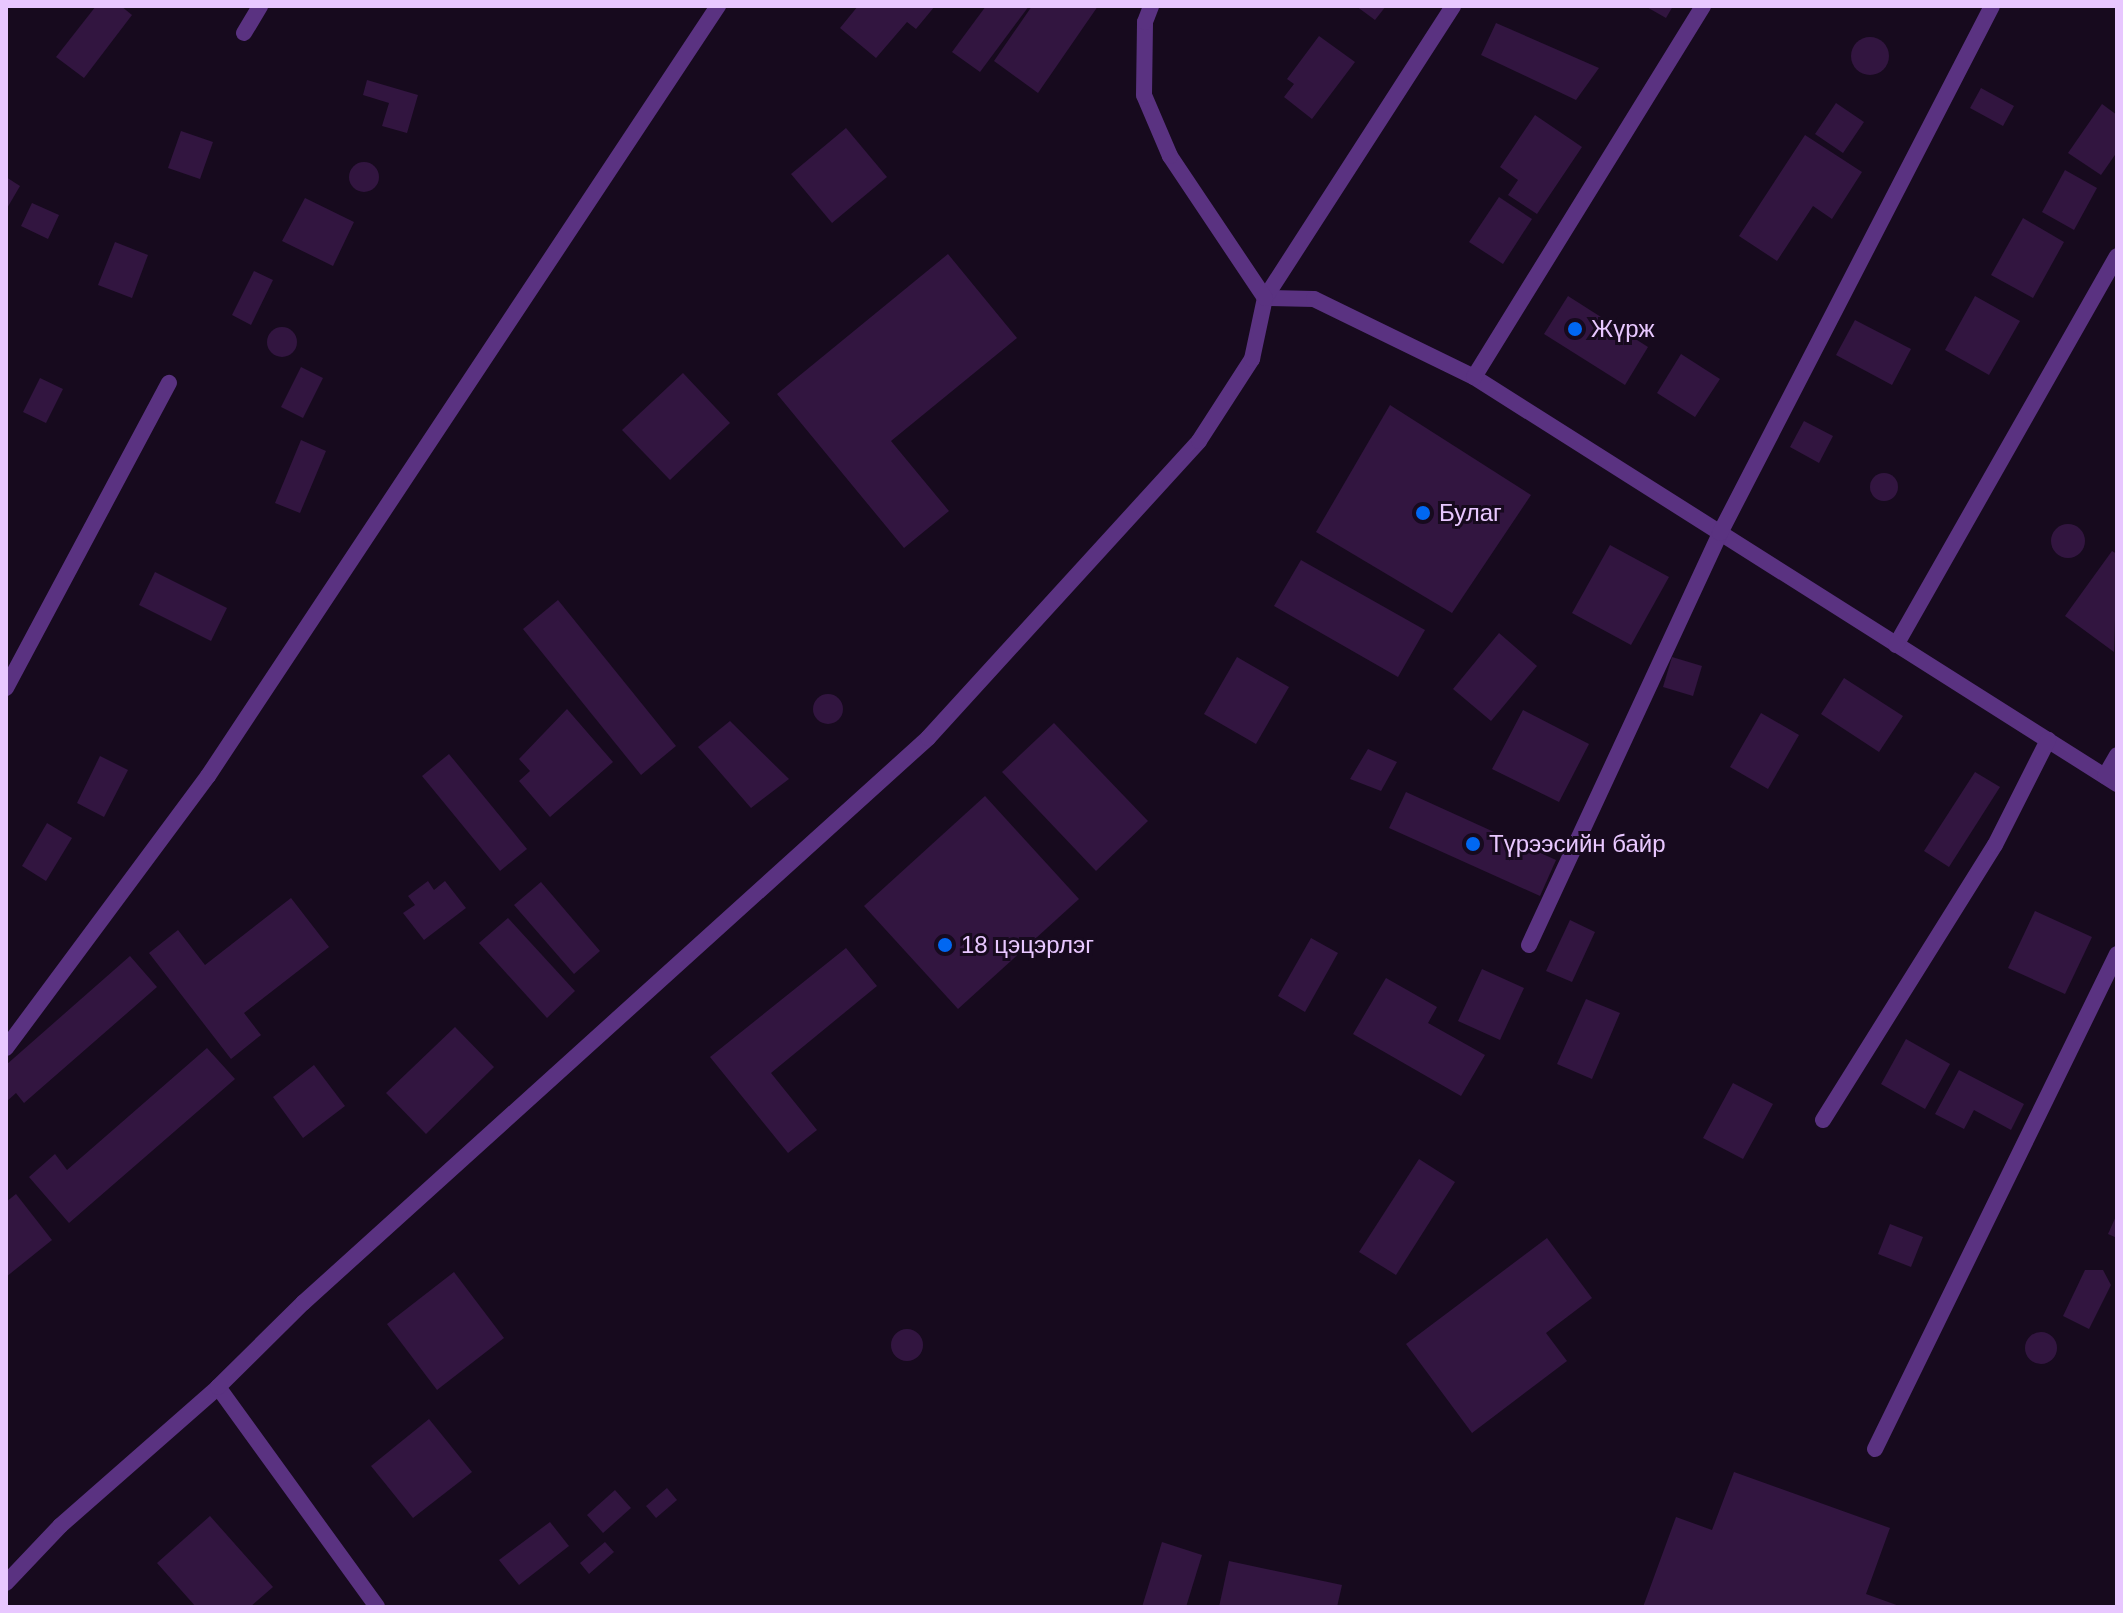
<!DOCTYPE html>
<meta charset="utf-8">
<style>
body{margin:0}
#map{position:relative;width:2123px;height:1613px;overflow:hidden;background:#170a1e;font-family:Helvetica,sans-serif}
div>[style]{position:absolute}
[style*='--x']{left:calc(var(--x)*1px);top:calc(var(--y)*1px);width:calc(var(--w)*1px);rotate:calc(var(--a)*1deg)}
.building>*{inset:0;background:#321540}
.round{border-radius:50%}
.lane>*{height:16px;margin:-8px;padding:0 8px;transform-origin:8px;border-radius:8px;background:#5a3281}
.street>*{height:16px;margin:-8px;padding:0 8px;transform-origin:8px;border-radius:8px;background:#5a3281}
.dots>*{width:22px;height:22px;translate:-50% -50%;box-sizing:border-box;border:4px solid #170a1e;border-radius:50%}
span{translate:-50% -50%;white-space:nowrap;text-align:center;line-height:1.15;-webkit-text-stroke:6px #170a1e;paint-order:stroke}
.poi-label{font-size:24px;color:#e8c7ff}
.left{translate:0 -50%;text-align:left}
.frame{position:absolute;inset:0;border:8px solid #e8c7ff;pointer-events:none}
</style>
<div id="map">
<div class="building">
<i style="clip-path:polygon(96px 6px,121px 6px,132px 15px,84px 78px,56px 57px)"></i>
<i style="clip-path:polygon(858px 6px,935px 6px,916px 29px,907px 22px,876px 58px,840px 28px)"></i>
<i style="clip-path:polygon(986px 6px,1029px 6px,980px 72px,952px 52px)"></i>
<i style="clip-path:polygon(1032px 6px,1098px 6px,1038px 93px,994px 61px)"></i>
<i style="clip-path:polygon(1356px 6px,1386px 6px,1375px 20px)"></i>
<i style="clip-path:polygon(1645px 6px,1673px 6px,1666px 18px)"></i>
<i style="clip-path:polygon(1496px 23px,1599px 68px,1576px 100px,1481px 55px)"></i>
<i style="clip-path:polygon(1319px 36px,1355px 62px,1312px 119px,1284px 97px,1294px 84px,1287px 79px)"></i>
<i class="round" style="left:1851px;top:37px;width:38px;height:38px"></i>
<i style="clip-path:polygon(367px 80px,418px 95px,407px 133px,382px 126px,389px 103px,363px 95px)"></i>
<i style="clip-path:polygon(1981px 88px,2014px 106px,2003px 126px,1970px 108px)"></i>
<i style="clip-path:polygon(1836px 103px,1864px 122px,1843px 153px,1815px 134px)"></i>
<i style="clip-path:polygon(2102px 104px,2117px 115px,2117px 152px,2101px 175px,2068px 153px)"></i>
<i style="clip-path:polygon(1535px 115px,1582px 147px,1537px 214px,1508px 195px,1518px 180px,1500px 167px)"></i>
<i style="clip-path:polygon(846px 128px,887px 177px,832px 223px,791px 174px)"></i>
<i style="clip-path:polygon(181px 131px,213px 142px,200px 179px,168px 168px)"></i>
<i style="clip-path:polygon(1805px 135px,1862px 172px,1832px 219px,1813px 206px,1777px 261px,1739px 236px)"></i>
<i class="round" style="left:349px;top:162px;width:30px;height:30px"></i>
<i style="clip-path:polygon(2065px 170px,2097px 188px,2074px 230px,2042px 212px)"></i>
<i style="clip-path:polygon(6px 177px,20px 186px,6px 210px)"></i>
<i style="clip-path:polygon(1499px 197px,1532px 219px,1503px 264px,1469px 242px)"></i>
<i style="clip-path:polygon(305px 198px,354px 222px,333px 266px,282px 241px)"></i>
<i style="clip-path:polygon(32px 203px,59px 215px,48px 239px,21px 226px)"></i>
<i style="clip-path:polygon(2023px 218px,2064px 242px,2033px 298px,1991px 275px)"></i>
<i style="clip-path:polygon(115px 242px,148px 255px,132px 298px,98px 285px)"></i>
<i style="clip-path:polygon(948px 254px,1017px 338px,891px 441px,949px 511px,904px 548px,777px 394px)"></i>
<i style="clip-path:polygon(254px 271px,273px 280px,251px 325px,232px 315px)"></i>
<i style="clip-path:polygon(1568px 296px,1648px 347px,1625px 385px,1544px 334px)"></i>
<i style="clip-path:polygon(1975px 296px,2020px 321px,1989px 375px,1945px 350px)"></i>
<i style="clip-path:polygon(1855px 320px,1911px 349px,1892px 385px,1836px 355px)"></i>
<i class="round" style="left:267px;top:327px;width:30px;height:30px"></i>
<i style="clip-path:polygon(1681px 354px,1720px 379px,1695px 417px,1657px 393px)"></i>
<i style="clip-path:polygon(301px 367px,323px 378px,303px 418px,281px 407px)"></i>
<i style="clip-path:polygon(683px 373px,730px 423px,670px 480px,622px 430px)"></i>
<i style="clip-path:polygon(40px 378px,63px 389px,46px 423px,23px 412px)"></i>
<i style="clip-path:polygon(1390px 405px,1531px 495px,1452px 613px,1316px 532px)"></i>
<i style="clip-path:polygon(1804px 421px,1833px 436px,1819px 463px,1790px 447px)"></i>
<i style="clip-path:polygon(301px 440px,326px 451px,300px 513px,275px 503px)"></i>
<i class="round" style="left:1870px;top:473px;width:28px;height:28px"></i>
<i class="round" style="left:2051px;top:524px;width:34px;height:34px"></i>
<i style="clip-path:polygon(1610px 545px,1669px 577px,1631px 645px,1572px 613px)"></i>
<i style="clip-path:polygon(2112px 551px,2117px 554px,2114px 652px,2065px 616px)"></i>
<i style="clip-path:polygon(1301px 560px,1425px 630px,1398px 677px,1274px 606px)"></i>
<i style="clip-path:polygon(155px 572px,227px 608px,211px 641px,139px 605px)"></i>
<i style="clip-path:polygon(558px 600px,676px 746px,641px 775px,523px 629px)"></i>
<i style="clip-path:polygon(1499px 633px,1537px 666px,1491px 721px,1453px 689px)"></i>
<i style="clip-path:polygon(1237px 657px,1289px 687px,1256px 744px,1204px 714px)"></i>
<i style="clip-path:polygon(1672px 657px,1702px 666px,1693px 696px,1663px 687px)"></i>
<i style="clip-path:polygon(1844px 678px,1903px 716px,1879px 752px,1821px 714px)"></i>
<i class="round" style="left:813px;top:694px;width:30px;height:30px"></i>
<i style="clip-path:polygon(567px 709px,613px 762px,550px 817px,519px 781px,530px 771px,519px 759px)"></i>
<i style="clip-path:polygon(1523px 710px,1589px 744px,1559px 802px,1492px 769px)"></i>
<i style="clip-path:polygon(1761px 713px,1799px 735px,1768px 789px,1730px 767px)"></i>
<i style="clip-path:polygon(730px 721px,789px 779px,751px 808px,698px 747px)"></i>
<i style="clip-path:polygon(1054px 723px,1148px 821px,1096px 871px,1002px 772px)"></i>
<i style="clip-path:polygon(1368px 749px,1397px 762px,1381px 791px,1350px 779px)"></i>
<i style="clip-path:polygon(449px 754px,527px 849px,500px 871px,422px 776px)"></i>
<i style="clip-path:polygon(100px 756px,128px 770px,104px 817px,77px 803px)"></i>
<i style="clip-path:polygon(1975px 772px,2000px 787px,1949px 867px,1924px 851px)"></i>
<i style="clip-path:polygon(1406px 792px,1556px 860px,1540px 896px,1389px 828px)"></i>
<i style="clip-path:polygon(985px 796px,1079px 899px,958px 1009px,864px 906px)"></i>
<i style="clip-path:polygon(47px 823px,72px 838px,46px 881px,22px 866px)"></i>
<i style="clip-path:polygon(428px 881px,434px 890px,445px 881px,466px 908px,424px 940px,403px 913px,415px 905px,408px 896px)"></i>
<i style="clip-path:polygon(541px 882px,600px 951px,574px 974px,514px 905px)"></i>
<i style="clip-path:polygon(291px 898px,329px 947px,244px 1013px,261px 1035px,231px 1059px,149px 953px,178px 930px,205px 965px)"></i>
<i style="clip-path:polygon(2035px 911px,2092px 937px,2065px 994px,2008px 968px)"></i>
<i style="clip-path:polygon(508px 918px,575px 991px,547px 1018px,479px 943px)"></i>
<i style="clip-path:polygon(1570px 920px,1595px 932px,1572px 982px,1546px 971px)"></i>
<i style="clip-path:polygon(1311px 938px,1338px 953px,1305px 1012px,1278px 996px)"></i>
<i style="clip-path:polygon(846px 948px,877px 986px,771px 1073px,817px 1130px,788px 1153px,710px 1057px)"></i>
<i style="clip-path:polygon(130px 956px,157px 987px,24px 1103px,16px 1093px,6px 1102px,6px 1065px)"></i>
<i style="clip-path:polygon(1482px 969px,1524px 988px,1500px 1040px,1458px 1021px)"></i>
<i style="clip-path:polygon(1386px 978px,1437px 1007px,1428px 1023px,1485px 1055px,1461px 1096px,1353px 1034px)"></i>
<i style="clip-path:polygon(1586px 999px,1620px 1013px,1592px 1079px,1557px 1064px)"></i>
<i style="clip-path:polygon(455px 1027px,494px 1067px,426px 1134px,386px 1093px)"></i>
<i style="clip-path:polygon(1906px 1039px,1950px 1064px,1925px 1109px,1881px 1084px)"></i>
<i style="clip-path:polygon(207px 1048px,235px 1079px,69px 1223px,29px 1177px,55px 1154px,67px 1170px)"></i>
<i style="clip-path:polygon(314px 1065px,345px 1106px,303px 1138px,273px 1097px)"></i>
<i style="clip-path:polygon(1959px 1070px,2024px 1104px,2011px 1130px,1974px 1110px,1964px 1129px,1935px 1114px)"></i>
<i style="clip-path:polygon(1733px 1083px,1773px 1104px,1743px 1159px,1703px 1138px)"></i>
<i style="clip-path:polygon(1419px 1159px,1455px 1182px,1396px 1275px,1359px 1252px)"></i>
<i style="clip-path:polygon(16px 1194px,52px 1240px,6px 1277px,6px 1202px)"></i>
<i style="clip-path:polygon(2117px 1214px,2117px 1238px,2108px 1234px)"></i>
<i style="clip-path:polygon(1890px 1224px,1923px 1237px,1911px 1267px,1878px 1254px)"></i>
<i style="clip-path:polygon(1547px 1238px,1592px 1298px,1546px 1333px,1567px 1361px,1472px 1433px,1406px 1344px)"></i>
<i style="clip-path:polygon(2085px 1270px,2103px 1270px,2111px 1285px,2089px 1329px,2063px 1316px)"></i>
<i style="clip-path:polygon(454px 1272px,504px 1338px,437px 1390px,387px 1324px)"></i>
<i class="round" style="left:891px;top:1329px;width:32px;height:32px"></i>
<i class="round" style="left:2025px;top:1332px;width:32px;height:32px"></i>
<i style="clip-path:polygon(429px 1419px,472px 1472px,413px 1518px,371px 1466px)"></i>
<i style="clip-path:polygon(1734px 1472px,1890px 1528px,1866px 1594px,1902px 1607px,1643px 1607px,1676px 1517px,1712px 1530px)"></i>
<i style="clip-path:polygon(667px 1488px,677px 1500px,656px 1518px,646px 1506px)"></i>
<i style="clip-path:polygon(615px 1490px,631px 1508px,603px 1533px,587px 1515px)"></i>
<i style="clip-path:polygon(210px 1516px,273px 1587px,250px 1607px,196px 1607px,157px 1563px)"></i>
<i style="clip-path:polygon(550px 1522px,569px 1546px,519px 1585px,499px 1560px)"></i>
<i style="clip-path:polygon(605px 1542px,614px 1552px,589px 1574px,580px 1563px)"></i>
<i style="clip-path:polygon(1162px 1542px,1202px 1555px,1186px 1607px,1142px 1607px)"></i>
<i style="clip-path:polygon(1229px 1561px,1342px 1585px,1337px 1607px,1219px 1607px)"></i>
</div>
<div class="lane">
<i style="--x:1875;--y:1449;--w:551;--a:-63.95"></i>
</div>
<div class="street">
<i style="--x:244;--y:33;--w:31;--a:-59"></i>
<i style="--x:1265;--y:298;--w:49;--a:1.2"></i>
<i style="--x:1314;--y:299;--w:178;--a:26"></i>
<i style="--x:1474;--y:377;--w:761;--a:32.33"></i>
<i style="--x:1265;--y:298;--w:347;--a:-57.2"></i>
<i style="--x:1474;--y:377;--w:436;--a:-58.3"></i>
<i style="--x:1896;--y:645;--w:447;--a:-60.4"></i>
<i style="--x:6;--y:688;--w:346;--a:-61.9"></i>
<i style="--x:2105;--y:776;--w:24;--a:-60"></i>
<i style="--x:1529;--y:945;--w:454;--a:-65.1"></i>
<i style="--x:1720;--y:533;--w:593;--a:-62.7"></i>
<i style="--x:6;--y:1048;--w:339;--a:-53.4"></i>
<i style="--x:208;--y:776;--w:924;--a:-56.48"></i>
<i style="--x:1823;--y:1120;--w:324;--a:-58"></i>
<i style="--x:1995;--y:845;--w:118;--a:-63.2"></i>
<i style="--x:218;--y:1387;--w:271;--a:54.1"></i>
<i style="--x:6;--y:1583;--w:79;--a:-46.5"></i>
<i style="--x:60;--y:1526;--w:210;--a:-41.3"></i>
<i style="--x:218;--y:1387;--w:120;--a:-44.7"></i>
<i style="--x:303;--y:1303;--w:843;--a:-42.11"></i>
<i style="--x:928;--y:738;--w:402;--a:-47.6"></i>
<i style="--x:1199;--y:441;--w:98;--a:-57.1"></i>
<i style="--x:1252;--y:359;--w:62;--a:-78"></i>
<i style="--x:1265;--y:298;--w:171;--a:-123.8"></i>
<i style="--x:1170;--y:156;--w:66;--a:-113.1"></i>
<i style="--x:1144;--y:95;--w:73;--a:-89.2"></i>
<i style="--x:1145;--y:22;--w:17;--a:-69"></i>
</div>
<div class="dots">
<i style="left:1575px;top:329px;background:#0067f2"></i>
<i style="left:1423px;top:513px;background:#0067f2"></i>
<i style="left:1473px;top:844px;background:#0067f2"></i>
<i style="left:945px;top:945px;background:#0067f2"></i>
</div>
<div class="poi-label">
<span class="left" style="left:1591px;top:329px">Жүрж</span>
<span class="left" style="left:1439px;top:513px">Булаг</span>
<span class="left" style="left:1489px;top:844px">Түрээсийн байр</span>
<span class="left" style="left:961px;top:945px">18 цэцэрлэг</span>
</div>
<div class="frame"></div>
</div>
